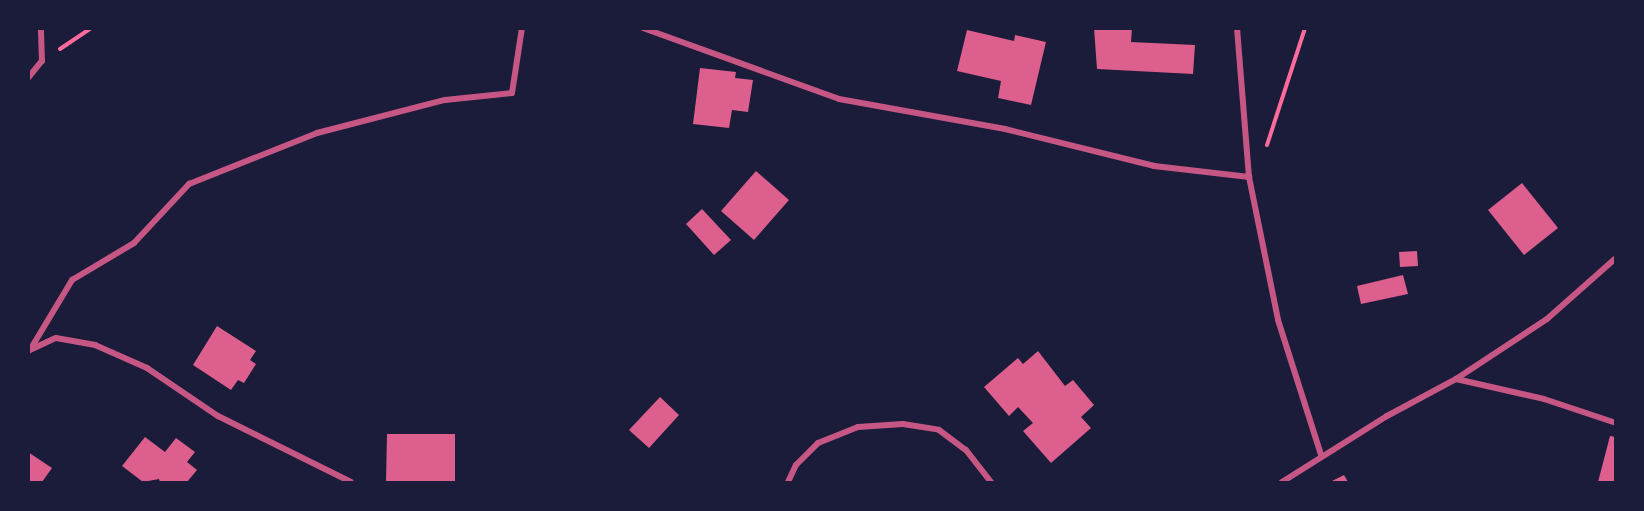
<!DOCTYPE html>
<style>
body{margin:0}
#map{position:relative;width:1644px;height:511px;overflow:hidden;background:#1b1b3a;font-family:Figtree,sans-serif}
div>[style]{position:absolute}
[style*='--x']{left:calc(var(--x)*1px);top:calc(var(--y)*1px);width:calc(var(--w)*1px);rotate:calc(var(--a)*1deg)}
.building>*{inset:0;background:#dd5f8e}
.path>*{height:4px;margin:-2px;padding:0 2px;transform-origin:2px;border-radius:2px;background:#ff6b9d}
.minor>*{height:6px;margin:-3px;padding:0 3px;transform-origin:3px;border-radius:3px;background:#c65784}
span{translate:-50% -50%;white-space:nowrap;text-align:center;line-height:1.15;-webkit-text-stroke:5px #1b1b3a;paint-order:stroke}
.frame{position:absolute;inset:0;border:30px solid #1b1b3a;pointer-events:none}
</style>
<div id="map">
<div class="building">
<i style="clip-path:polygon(1094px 28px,1132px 28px,1131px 42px,1195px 45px,1193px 74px,1097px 69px)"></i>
<i style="clip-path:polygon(967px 30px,1014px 41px,1015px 35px,1046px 42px,1031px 105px,998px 98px,1001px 81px,957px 71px)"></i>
<i style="clip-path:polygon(700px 68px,736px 72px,735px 78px,753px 80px,748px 112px,732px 110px,729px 128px,693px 124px)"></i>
<i style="clip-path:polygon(756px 171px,789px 200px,754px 240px,721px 211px)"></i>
<i style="clip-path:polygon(1522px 183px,1558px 228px,1524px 255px,1488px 210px)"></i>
<i style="clip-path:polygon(702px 209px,731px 240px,714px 255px,686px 224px)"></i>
<i style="clip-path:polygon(1417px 251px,1418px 266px,1400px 267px,1399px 252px)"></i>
<i style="clip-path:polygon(1403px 275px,1408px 294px,1361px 304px,1357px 286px)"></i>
<i style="clip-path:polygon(217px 326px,256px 351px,250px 360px,256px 364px,244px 383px,238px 380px,231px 390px,193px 365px)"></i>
<i style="clip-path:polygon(1038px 351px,1065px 386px,1073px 380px,1094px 405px,1081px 417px,1091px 428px,1051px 463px,1023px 431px,1033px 423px,1018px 407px,1009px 416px,984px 387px,1018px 358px,1023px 364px)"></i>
<i style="clip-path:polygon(660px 397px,679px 415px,649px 448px,629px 430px)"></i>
<i style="clip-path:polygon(387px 434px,455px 434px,455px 482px,386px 482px)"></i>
<i style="clip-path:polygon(1610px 436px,1616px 437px,1616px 482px,1598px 482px)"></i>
<i style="clip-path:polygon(145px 437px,165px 452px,176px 438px,195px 452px,187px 462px,197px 470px,187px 482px,160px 482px,159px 479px,143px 482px,122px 466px)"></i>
<i style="clip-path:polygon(28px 452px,52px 468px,42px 482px,28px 482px)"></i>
<i style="clip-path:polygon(1344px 475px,1348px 482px,1330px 482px)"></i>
</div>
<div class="path">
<i style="--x:60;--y:49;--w:37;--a:-34"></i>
<i style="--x:1267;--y:145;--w:123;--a:-72"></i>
</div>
<div class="minor">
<i style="--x:643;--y:28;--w:208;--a:19.9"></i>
<i style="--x:839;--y:99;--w:169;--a:10.2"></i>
<i style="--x:1005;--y:129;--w:154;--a:13.9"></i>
<i style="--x:1154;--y:166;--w:96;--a:6.6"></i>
<i style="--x:1237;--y:28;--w:149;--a:85.4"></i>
<i style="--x:1249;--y:177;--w:146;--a:78.5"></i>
<i style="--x:1278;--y:320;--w:142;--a:72.3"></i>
<i style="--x:28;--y:78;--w:22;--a:-51"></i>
<i style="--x:42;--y:61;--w:33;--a:-92"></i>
<i style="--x:32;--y:349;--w:26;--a:-25"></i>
<i style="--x:56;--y:338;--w:40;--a:10"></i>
<i style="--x:95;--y:345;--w:57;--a:23.9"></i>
<i style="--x:147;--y:368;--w:86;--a:34.1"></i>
<i style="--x:218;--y:416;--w:148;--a:26.4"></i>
<i style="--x:30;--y:350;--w:82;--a:-59"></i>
<i style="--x:72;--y:280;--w:72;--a:-30.8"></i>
<i style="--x:134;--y:243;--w:81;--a:-47"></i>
<i style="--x:189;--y:184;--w:138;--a:-21.7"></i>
<i style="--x:317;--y:133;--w:132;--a:-14.5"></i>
<i style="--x:445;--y:100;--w:67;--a:-6"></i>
<i style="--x:512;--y:93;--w:66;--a:-81.3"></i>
<i style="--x:1456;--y:379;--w:90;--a:12.8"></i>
<i style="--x:1544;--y:399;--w:76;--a:18.4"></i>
<i style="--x:788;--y:482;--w:19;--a:-65"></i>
<i style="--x:796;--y:465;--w:31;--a:-45"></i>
<i style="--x:818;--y:443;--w:43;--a:-21.8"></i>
<i style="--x:858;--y:427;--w:45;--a:-3.8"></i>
<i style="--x:903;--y:424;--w:36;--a:9"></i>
<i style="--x:939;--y:430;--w:34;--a:37"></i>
<i style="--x:966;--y:450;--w:41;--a:52"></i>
<i style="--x:1282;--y:482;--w:124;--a:-32.2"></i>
<i style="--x:1387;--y:416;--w:78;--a:-28.2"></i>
<i style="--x:1456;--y:379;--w:109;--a:-33.4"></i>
<i style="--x:1547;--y:319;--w:92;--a:-41.5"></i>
</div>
<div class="frame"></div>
</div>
